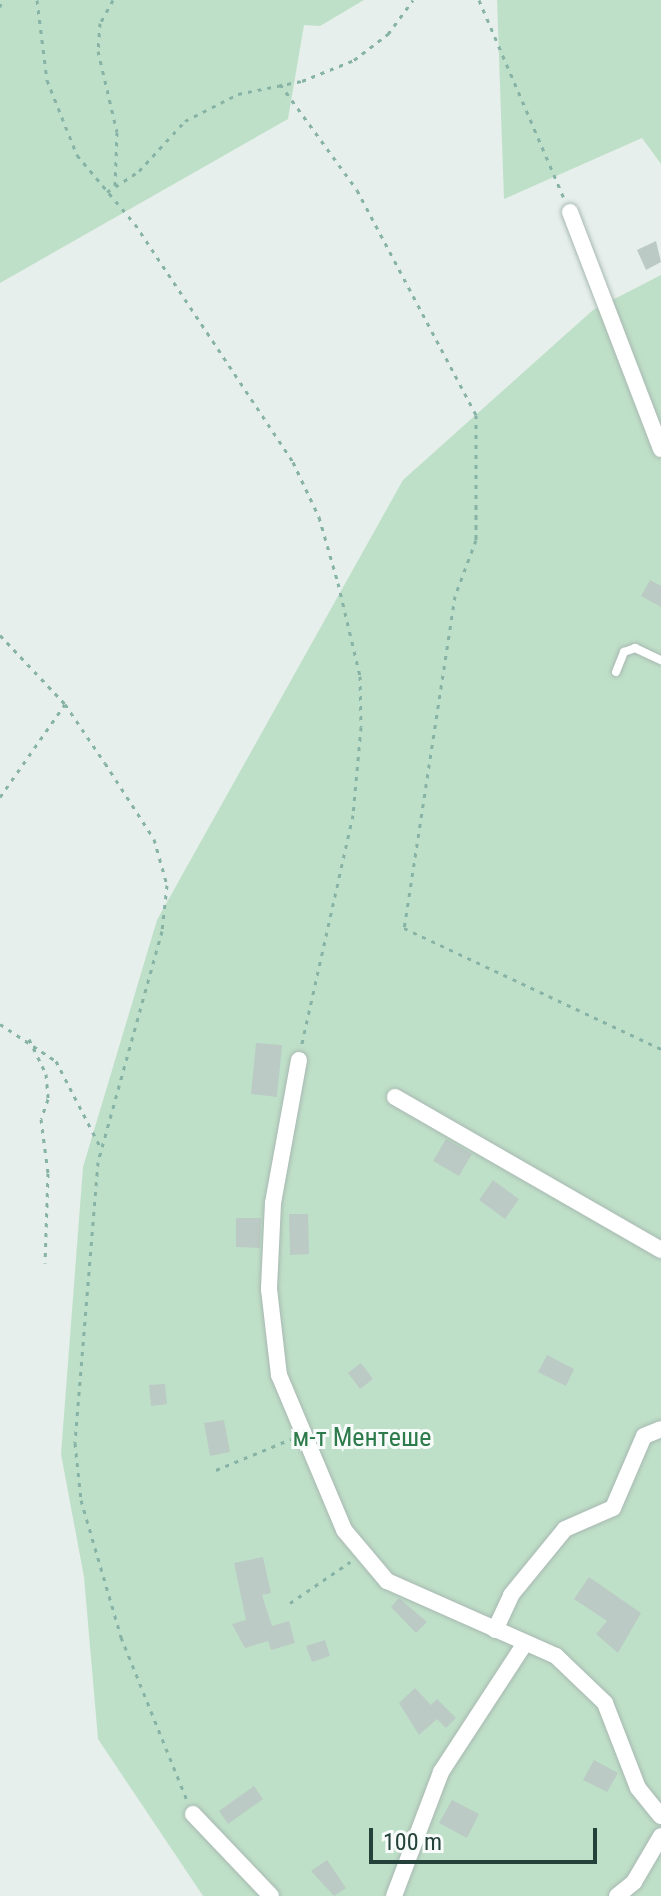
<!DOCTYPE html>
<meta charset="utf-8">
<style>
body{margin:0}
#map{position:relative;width:661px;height:1896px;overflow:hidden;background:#e6efeb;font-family:"Roboto Condensed",sans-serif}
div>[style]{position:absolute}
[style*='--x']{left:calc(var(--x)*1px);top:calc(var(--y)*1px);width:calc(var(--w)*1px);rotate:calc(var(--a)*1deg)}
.green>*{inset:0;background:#bfe0c8}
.building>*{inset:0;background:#bbcac4}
.path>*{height:3px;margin-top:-1.5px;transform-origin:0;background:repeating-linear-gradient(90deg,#86b3a5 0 4px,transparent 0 10px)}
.roads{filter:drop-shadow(0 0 2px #a8b8b2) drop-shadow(0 0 2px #a8b8b2)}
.lane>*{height:8px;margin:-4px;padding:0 4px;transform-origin:4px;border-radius:4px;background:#fff}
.street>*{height:16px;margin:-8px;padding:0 8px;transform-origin:8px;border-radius:8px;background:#fff}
span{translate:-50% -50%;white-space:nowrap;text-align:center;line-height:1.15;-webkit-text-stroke:6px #f7fbf9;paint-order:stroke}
.park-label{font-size:26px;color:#2d7a4b}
.scale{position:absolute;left:369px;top:1828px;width:228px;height:36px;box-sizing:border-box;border:4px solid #24423a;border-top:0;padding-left:10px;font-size:24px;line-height:28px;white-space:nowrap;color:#24423a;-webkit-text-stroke:6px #f7fbf9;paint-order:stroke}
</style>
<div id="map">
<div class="green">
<i style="clip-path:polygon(0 0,364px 0,320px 26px,304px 25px,288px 119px,0 283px)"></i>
<i style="clip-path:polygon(497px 0,661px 0,661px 164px,642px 138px,504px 199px)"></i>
<i style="clip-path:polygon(661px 275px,661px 1896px,203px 1896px,98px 1739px,84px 1577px,61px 1454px,83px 1167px,157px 920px,403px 480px,593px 310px)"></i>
</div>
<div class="building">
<i style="clip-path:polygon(656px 241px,661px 262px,646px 270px,637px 250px)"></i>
<i style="clip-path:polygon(650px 580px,661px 586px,661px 607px,641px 596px)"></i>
<i style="clip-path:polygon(256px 1043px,282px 1045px,277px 1097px,251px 1094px)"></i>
<i style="clip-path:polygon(446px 1139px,472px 1154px,459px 1176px,433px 1161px)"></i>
<i style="clip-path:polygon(493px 1180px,519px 1199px,505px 1219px,479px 1200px)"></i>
<i style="clip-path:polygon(289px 1214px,308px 1214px,309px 1254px,290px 1255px)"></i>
<i style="clip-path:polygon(236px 1218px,261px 1218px,260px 1248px,236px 1247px)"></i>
<i style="clip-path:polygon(547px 1355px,574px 1369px,566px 1386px,538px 1372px)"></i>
<i style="clip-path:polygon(361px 1363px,373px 1379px,360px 1389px,348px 1373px)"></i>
<i style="clip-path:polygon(165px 1384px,167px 1404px,151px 1406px,149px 1385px)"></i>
<i style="clip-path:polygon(224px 1420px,230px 1452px,210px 1456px,204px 1423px)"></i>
<i style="clip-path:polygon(263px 1557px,271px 1593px,262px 1595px,272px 1626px,289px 1621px,295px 1643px,271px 1650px,268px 1641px,245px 1648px,232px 1624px,246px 1620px,234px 1563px)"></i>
<i style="clip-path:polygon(589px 1577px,641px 1613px,618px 1653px,596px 1634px,607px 1621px,574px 1599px)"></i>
<i style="clip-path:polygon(399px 1598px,427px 1622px,416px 1633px,391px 1607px)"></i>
<i style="clip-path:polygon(325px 1640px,330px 1656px,312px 1662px,306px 1646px)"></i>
<i style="clip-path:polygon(415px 1688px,431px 1705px,437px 1699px,456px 1718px,446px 1728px,437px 1719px,419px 1735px,399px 1703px)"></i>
<i style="clip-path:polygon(594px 1760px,618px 1773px,607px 1792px,583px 1780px)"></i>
<i style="clip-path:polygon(254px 1786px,263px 1799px,228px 1824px,219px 1811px)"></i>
<i style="clip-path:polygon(452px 1800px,479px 1814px,467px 1838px,439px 1823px)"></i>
<i style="clip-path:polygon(327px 1860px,346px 1888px,334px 1896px,311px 1871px)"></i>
</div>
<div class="path">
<i style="--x:37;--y:0;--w:81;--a:82.9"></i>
<i style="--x:47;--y:80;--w:81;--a:68.2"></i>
<i style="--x:77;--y:155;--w:90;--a:50"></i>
<i style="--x:135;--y:224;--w:286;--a:56.4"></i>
<i style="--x:293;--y:462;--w:61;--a:64.7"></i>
<i style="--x:319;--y:517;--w:69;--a:73.9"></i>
<i style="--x:338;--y:583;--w:96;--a:76.7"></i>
<i style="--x:360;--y:676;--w:51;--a:88.9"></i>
<i style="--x:361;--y:727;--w:88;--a:95.2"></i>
<i style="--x:353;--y:815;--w:235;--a:102.6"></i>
<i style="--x:113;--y:0;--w:26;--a:119"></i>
<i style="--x:100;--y:23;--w:28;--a:94"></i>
<i style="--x:98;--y:51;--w:83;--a:76.8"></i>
<i style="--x:117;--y:132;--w:54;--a:92.1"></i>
<i style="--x:479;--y:0;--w:215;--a:66.8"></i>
<i style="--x:0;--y:7;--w:7;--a:-82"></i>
<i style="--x:280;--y:84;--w:131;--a:54"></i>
<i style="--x:357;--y:190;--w:255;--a:62.1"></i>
<i style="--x:476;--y:415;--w:125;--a:90"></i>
<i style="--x:476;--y:540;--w:60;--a:110.6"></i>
<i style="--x:455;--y:596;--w:336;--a:98.7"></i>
<i style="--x:404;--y:928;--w:284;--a:25.2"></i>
<i style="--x:107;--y:192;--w:38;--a:-33"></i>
<i style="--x:139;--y:171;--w:68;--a:-47.4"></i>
<i style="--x:185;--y:121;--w:59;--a:-27"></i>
<i style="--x:238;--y:94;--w:65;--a:-11.5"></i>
<i style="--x:302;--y:81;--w:56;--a:-22"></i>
<i style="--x:354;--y:60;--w:43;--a:-37.4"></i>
<i style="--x:388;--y:34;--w:42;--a:-53.7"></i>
<i style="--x:0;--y:635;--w:95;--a:46.7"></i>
<i style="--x:65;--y:704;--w:71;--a:55.9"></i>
<i style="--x:105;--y:763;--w:90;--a:57.2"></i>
<i style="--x:154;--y:839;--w:48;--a:74.2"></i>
<i style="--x:167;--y:885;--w:46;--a:96.2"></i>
<i style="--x:162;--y:931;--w:240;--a:105.5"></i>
<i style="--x:98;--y:1162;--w:282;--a:94.7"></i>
<i style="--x:75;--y:1443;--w:57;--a:84"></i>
<i style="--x:81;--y:1500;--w:143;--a:73.7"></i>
<i style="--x:121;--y:1637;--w:176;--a:68"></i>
<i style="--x:0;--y:797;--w:113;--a:-55"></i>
<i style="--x:0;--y:1024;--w:67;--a:33.5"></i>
<i style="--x:56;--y:1061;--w:100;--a:62.7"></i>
<i style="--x:29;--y:1039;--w:39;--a:64"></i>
<i style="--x:46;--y:1074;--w:25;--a:85"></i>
<i style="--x:48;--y:1099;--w:21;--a:109"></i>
<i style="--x:41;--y:1119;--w:54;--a:82.6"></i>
<i style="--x:48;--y:1173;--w:90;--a:91.9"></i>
<i style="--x:216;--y:1470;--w:81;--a:-22.5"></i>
<i style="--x:290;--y:1603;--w:73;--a:-34.3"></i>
</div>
<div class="roads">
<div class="lane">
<i style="--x:616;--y:672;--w:22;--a:-68"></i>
<i style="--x:624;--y:652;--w:12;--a:-20"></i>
<i style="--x:635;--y:648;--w:29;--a:25"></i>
</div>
<div class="street">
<i style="--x:570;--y:212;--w:254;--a:69"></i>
<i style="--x:299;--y:1060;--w:145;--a:100.3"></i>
<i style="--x:273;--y:1203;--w:86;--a:92.7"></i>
<i style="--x:269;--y:1289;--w:87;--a:83.4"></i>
<i style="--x:279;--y:1375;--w:168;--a:67.2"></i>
<i style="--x:344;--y:1530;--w:67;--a:49.9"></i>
<i style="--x:387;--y:1581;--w:185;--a:23.9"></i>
<i style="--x:556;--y:1656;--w:68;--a:43.8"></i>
<i style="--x:605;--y:1703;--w:91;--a:68.8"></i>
<i style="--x:638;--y:1788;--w:36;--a:51"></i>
<i style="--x:395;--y:1097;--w:307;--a:29.9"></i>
<i style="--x:495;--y:1630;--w:38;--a:-65"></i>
<i style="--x:511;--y:1595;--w:85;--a:-50.7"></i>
<i style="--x:565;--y:1529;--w:52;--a:-23.6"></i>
<i style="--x:613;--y:1508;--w:78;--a:-66.7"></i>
<i style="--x:644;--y:1436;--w:18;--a:-22"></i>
<i style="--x:193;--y:1814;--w:113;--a:46.4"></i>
<i style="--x:394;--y:1896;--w:133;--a:-69.2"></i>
<i style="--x:441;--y:1772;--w:154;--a:-56.9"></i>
<i style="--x:617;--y:1896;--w:22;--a:-39"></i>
<i style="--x:634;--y:1882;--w:53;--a:-59.6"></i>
</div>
</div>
<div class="park-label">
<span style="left:362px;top:1438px">м-т Ментeше</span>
</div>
<div class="scale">100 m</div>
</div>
